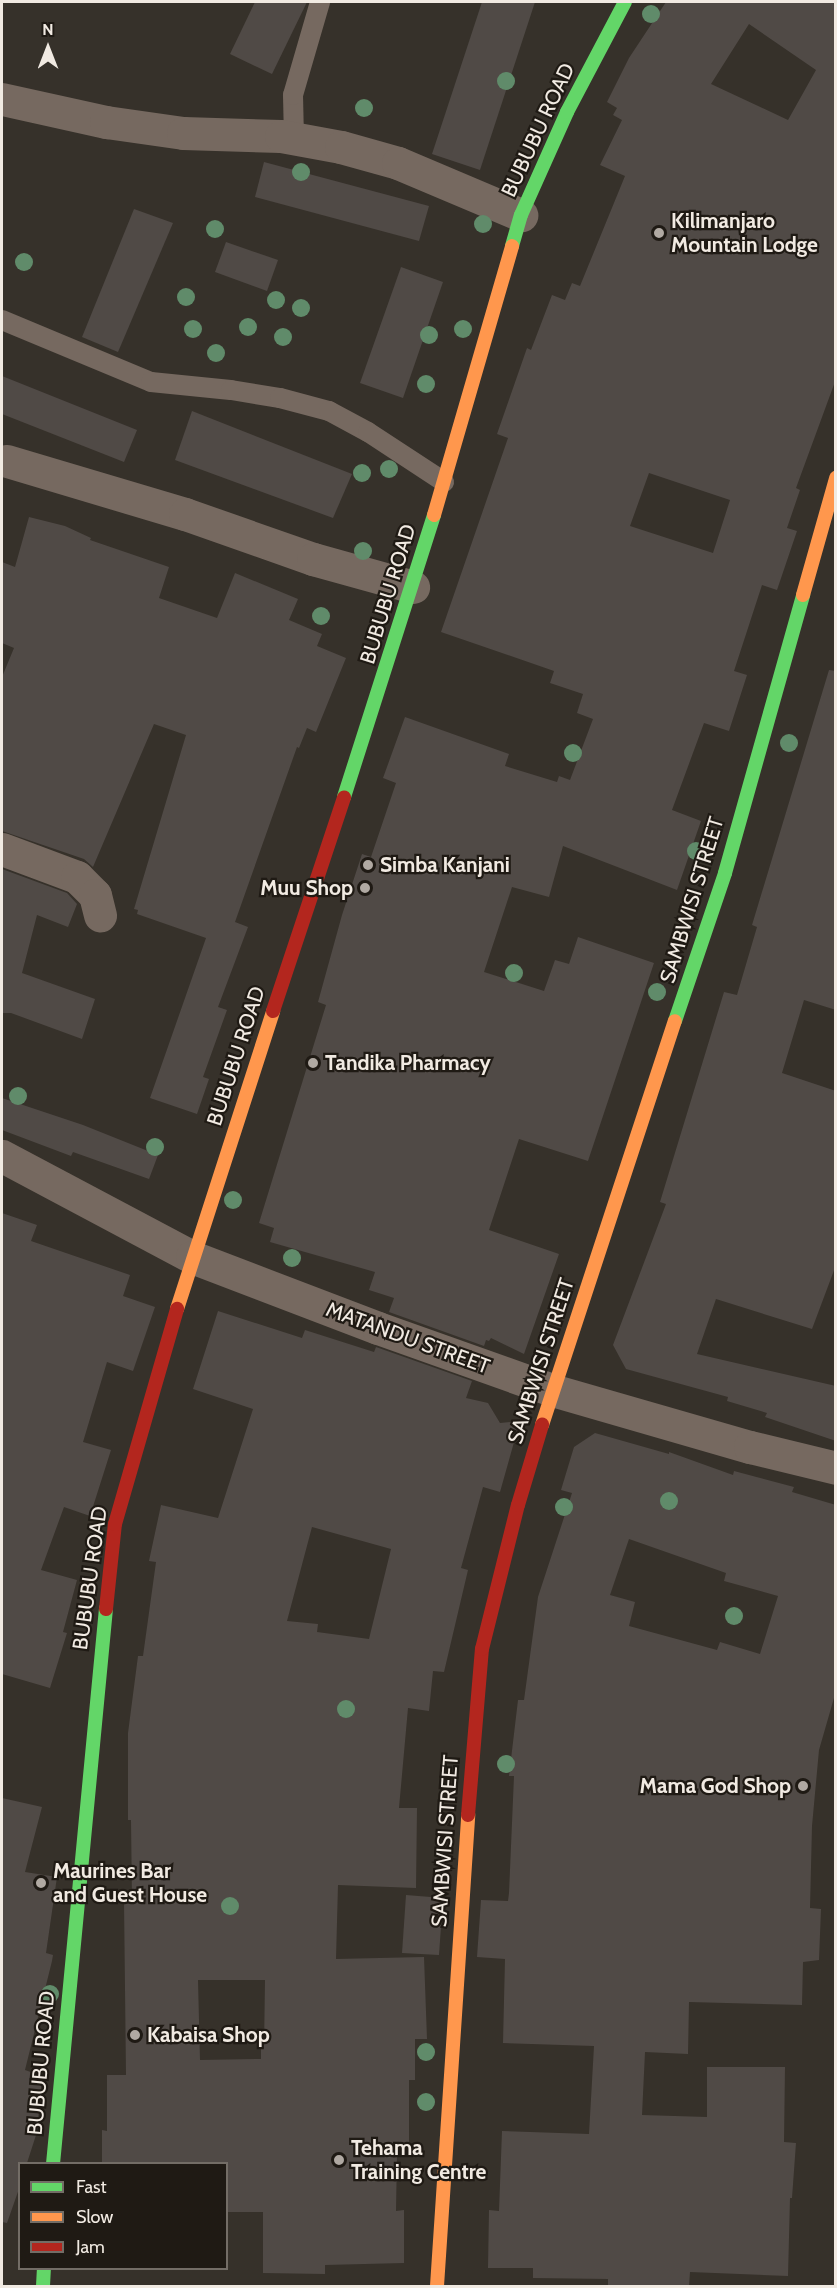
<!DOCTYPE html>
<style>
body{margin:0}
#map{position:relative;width:837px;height:2288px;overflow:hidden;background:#36312a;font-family:Cabin,sans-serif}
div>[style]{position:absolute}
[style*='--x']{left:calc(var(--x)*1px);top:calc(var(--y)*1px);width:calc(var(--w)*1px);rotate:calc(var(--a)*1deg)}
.building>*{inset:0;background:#504a46}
.lane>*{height:20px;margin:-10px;padding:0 10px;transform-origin:10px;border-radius:10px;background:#766960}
.street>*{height:33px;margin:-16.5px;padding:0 16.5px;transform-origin:16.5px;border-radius:16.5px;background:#766960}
.fast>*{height:14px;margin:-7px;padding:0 7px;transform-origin:7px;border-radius:7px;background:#63d668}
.slow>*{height:14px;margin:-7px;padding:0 7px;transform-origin:7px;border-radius:7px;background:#ff974d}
.jam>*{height:14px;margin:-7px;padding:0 7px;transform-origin:7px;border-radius:7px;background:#b3261e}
.trees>*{width:18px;height:18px;margin:-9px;border-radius:50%;background:#608b6a}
.dots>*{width:16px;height:16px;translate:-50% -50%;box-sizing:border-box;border:3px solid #1f1a14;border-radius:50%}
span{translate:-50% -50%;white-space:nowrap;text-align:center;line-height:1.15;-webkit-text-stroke:4.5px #1f1a14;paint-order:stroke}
.street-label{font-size:21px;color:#f1eae2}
.poi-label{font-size:21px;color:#f1eae2;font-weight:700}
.left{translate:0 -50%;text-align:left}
.right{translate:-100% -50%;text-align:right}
.frame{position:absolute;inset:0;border:3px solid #f1eae2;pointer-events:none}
.legend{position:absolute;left:18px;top:2162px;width:210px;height:108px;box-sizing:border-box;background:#1f1a14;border:2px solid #736d66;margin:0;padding:8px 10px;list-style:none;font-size:18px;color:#f1eae2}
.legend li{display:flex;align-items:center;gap:12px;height:30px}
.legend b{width:30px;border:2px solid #736d66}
.north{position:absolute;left:18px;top:18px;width:60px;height:60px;-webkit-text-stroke:4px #1f1a14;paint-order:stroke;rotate:0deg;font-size:16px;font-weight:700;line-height:24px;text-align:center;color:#f1eae2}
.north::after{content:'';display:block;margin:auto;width:21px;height:27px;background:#f1eae2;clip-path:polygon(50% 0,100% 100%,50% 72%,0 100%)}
</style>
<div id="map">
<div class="building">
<i style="clip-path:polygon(255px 2px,307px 2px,272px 74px,230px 54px)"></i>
<i style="clip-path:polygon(482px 2px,535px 2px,480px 170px,432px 154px)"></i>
<i style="clip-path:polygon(evenodd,666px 2px,836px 2px,836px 379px,796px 488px,800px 490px,787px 528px,797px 531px,777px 590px,762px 585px,734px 671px,747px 675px,729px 731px,704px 723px,672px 810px,701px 821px,677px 890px,563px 846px,549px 897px,512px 887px,484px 972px,544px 991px,555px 960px,569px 964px,578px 937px,654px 963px,588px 1161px,519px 1139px,489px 1230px,559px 1254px,524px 1354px,491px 1338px,489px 1341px,486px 1340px,484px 1346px,389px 1312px,394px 1298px,369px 1290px,375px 1272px,270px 1242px,274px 1228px,259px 1223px,326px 1005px,318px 1002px,342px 915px,362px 854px,371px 857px,396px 783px,383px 778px,405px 717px,509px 754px,505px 766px,557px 782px,559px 776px,570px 780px,593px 719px,577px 713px,583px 694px,550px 683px,554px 671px,441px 632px,508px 438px,497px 434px,527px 348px,531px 350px,552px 295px,565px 300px,572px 283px,580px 286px,625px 176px,600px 165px,622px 120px,613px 115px,617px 108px,607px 102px,629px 58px,666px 2px,749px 24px,816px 70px,788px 120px,711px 84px,749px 24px,666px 2px,649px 473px,730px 500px,713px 553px,630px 526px,649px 473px)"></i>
<i style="clip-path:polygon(264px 162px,429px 206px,419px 241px,255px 197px)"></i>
<i style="clip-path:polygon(134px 209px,173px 223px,118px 352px,82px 337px)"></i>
<i style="clip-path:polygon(226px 242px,278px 260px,267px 291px,215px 272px)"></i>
<i style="clip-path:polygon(401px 267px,443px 282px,403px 398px,360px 383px)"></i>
<i style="clip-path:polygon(2px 376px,137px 430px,124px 462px,2px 414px)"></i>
<i style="clip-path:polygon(192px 411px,352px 474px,333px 518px,175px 460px)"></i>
<i style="clip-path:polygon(29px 517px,65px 526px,91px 538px,90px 540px,169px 567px,159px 598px,217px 618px,235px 573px,298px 599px,289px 620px,322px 634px,317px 646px,346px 658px,316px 732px,307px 728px,299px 748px,297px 747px,235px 922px,248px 927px,218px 1007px,227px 1010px,203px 1077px,209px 1079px,197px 1114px,150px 1098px,206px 938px,137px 914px,138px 910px,134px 909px,186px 735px,154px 724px,93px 867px,84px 859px,2px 831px,2px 677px,14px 648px,2px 643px,2px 562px,15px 567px)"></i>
<i style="clip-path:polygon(829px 670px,836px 671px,836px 1010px,804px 1000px,782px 1073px,836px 1091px,836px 1265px,812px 1329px,716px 1299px,697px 1354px,836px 1386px,836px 1441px,765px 1417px,767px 1413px,727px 1401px,728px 1397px,626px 1369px,613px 1345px,666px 1204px,660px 1202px,724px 992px,737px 995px,757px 927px,752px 925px)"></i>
<i style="clip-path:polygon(2px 869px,67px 893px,77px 904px,68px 927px,37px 915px,22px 973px,95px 999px,82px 1039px,11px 1013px,2px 1013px)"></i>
<i style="clip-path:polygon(2px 1098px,83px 1125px,158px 1155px,149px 1179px,73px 1152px,71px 1156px,2px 1130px)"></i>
<i style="clip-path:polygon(2px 1213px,37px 1225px,31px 1241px,130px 1275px,123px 1296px,155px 1307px,133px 1371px,107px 1362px,83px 1442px,111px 1450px,90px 1516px,64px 1507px,41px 1570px,77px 1580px,63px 1632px,67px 1633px,50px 1688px,2px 1674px)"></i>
<i style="clip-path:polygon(evenodd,218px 1311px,302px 1338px,305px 1330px,374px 1352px,376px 1347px,472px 1381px,466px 1398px,488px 1403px,500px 1423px,520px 1421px,500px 1492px,483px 1487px,461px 1568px,468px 1570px,444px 1672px,433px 1671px,429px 1711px,408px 1708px,399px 1808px,417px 1808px,416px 1888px,338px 1885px,336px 1959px,424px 1957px,427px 2039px,415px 2039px,415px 2080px,409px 2080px,409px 2154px,397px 2154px,396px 2211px,404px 2210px,404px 2263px,325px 2265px,325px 2274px,263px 2273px,263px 2212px,226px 2212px,226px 2163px,102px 2163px,102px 2130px,107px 2131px,107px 2075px,126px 2075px,124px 1901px,132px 1901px,131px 1820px,128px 1820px,128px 1733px,138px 1656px,143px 1656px,156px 1562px,149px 1561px,161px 1505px,218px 1518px,253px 1409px,193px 1389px,218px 1311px,312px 1527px,391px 1549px,369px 1639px,317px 1632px,318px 1624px,287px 1621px,312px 1527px,218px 1311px,198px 1980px,265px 1980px,264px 2048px,261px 2048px,261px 2059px,200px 2060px,198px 1980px)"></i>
<i style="clip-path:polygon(evenodd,595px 1433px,669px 1454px,669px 1452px,733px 1475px,734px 1471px,794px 1487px,792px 1492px,836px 1505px,836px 1691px,819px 1750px,812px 1826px,810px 1908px,821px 1909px,819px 1960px,803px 1962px,802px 2005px,689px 2002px,688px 2054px,645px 2052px,642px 2115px,707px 2117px,707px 2067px,785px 2067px,784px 2142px,796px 2143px,792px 2198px,790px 2198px,788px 2276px,690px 2272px,689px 2286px,633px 2286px,608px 2285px,608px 2279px,533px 2278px,533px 2268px,488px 2268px,489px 2210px,499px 2211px,502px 2131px,589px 2134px,594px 2046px,503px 2043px,505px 1959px,477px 1957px,481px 1900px,508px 1901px,509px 1893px,514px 1776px,509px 1776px,518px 1700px,524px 1700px,538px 1597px,572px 1493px,561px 1490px,574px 1447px,595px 1433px,629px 1539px,726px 1573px,724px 1581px,778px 1596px,760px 1654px,720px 1642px,717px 1650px,629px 1626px,635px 1602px,610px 1595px,629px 1539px)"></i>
<i style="clip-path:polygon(2px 1798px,42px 1807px,25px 1872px,57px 1877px,46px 1953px,53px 1955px,52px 1961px,25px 2070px,42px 2076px,37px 2132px,27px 2163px,20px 2163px,20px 2186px,7px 2223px,2px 2222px)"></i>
<i style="clip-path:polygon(406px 1895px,443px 1898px,439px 1955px,402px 1953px)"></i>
</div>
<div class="lane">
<i style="--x:294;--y:139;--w:44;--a:-91.3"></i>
<i style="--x:293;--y:95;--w:97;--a:-73.8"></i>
<i style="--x:2;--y:320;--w:161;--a:22.6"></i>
<i style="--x:151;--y:382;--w:80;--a:5.7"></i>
<i style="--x:231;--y:390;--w:50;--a:9.3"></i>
<i style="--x:280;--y:398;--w:51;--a:14.9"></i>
<i style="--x:329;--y:411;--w:44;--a:28.3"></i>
<i style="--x:368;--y:432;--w:91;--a:33.3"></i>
</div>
<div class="street">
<i style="--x:2;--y:99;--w:107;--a:12.5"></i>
<i style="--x:106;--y:122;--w:78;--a:8.1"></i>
<i style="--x:183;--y:133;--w:98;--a:1.8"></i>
<i style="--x:281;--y:136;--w:61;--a:10.4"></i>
<i style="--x:341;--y:147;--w:59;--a:15.7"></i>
<i style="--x:398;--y:163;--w:134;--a:22.9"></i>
<i style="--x:7;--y:461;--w:186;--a:16.6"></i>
<i style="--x:185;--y:514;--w:136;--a:19.4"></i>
<i style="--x:313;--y:559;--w:104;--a:15.6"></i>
<i style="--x:2;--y:849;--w:80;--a:20.5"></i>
<i style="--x:77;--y:877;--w:25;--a:45"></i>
<i style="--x:95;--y:895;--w:21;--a:76"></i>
<i style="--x:2;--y:1156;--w:215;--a:28"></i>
<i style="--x:192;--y:1257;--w:199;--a:20.9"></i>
<i style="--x:378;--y:1328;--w:185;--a:19.6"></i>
<i style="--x:552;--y:1390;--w:206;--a:16.1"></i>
<i style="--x:750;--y:1447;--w:89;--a:13.7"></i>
</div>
<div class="fast">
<i style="--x:512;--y:246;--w:32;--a:-74"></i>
<i style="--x:521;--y:215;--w:113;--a:-65.9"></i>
<i style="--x:567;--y:112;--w:124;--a:-62.2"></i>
<i style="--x:344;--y:797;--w:296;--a:-72.3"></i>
<i style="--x:675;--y:1021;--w:156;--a:-71.3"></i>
<i style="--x:725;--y:873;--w:289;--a:-74.3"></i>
<i style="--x:53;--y:2164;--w:558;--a:-84.55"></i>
<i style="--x:43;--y:2286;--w:18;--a:-87"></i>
</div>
<div class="slow">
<i style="--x:434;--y:515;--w:280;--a:-73.8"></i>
<i style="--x:803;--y:595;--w:122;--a:-74.2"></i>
<i style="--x:177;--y:1309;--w:313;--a:-72.1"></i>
<i style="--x:542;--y:1425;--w:425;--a:-71.8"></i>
<i style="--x:437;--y:2286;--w:472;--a:-86.2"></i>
</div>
<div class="jam">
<i style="--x:273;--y:1011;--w:225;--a:-71.6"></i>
<i style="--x:106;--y:1609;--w:85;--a:-84"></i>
<i style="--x:115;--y:1524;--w:224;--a:-73.9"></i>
<i style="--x:468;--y:1815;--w:167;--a:-85.2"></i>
<i style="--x:482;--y:1649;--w:148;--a:-76"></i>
<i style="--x:518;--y:1505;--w:84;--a:-73.3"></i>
</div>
<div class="trees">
<i style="left:651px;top:14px"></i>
<i style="left:506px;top:81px"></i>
<i style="left:364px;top:108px"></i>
<i style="left:301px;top:172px"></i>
<i style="left:483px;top:224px"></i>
<i style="left:215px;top:229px"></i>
<i style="left:24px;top:262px"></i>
<i style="left:186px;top:297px"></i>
<i style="left:276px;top:300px"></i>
<i style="left:301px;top:308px"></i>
<i style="left:248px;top:327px"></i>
<i style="left:193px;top:329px"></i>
<i style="left:463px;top:329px"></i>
<i style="left:429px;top:335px"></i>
<i style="left:283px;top:337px"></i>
<i style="left:216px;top:353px"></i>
<i style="left:426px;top:384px"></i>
<i style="left:389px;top:469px"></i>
<i style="left:362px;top:473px"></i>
<i style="left:363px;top:551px"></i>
<i style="left:321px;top:616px"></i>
<i style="left:789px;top:743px"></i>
<i style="left:573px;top:753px"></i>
<i style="left:696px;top:851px"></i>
<i style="left:514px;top:973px"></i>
<i style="left:657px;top:992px"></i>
<i style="left:18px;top:1096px"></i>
<i style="left:155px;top:1147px"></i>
<i style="left:233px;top:1200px"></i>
<i style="left:292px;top:1258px"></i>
<i style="left:669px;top:1501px"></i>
<i style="left:564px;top:1507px"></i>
<i style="left:734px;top:1616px"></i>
<i style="left:346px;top:1709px"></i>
<i style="left:506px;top:1764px"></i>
<i style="left:230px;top:1906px"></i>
<i style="left:50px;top:1994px"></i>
<i style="left:426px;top:2052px"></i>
<i style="left:426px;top:2102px"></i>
</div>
<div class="dots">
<i style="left:659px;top:233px;background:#b0a9a2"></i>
<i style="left:368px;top:865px;background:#b0a9a2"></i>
<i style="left:365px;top:888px;background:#b0a9a2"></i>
<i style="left:313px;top:1063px;background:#b0a9a2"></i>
<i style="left:803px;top:1786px;background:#b0a9a2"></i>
<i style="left:41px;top:1883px;background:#b0a9a2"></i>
<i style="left:135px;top:2035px;background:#b0a9a2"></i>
<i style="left:339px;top:2160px;background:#b0a9a2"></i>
</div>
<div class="street-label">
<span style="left:538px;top:130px;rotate:-65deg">BUBUBU ROAD</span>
<span style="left:388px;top:594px;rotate:-73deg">BUBUBU ROAD</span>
<span style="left:692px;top:900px;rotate:-73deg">SAMBWISI STREET</span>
<span style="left:236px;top:1056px;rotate:-72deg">BUBUBU ROAD</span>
<span style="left:408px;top:1338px;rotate:20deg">MATANDU STREET</span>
<span style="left:541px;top:1361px;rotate:-72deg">SAMBWISI STREET</span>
<span style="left:90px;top:1578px;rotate:-82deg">BUBUBU ROAD</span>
<span style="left:445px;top:1841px;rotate:-86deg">SAMBWISI STREET</span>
<span style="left:41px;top:2063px;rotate:-85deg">BUBUBU ROAD</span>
</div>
<div class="poi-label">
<span class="left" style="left:671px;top:233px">Kilimanjaro<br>Mountain Lodge</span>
<span class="left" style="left:380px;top:865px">Simba Kanjani</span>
<span class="right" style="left:353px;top:888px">Muu Shop</span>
<span class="left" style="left:325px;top:1063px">Tandika Pharmacy</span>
<span class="right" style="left:791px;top:1786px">Mama God Shop</span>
<span class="left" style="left:53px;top:1883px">Maurines Bar<br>and Guest House</span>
<span class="left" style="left:147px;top:2035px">Kabaisa Shop</span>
<span class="left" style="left:351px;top:2160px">Tehama<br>Training Centre</span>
</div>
<div class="frame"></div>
<ul class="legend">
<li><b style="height:8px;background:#63d668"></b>Fast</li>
<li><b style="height:8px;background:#ff974d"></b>Slow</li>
<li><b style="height:8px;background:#b3261e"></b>Jam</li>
</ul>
<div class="north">N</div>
</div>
